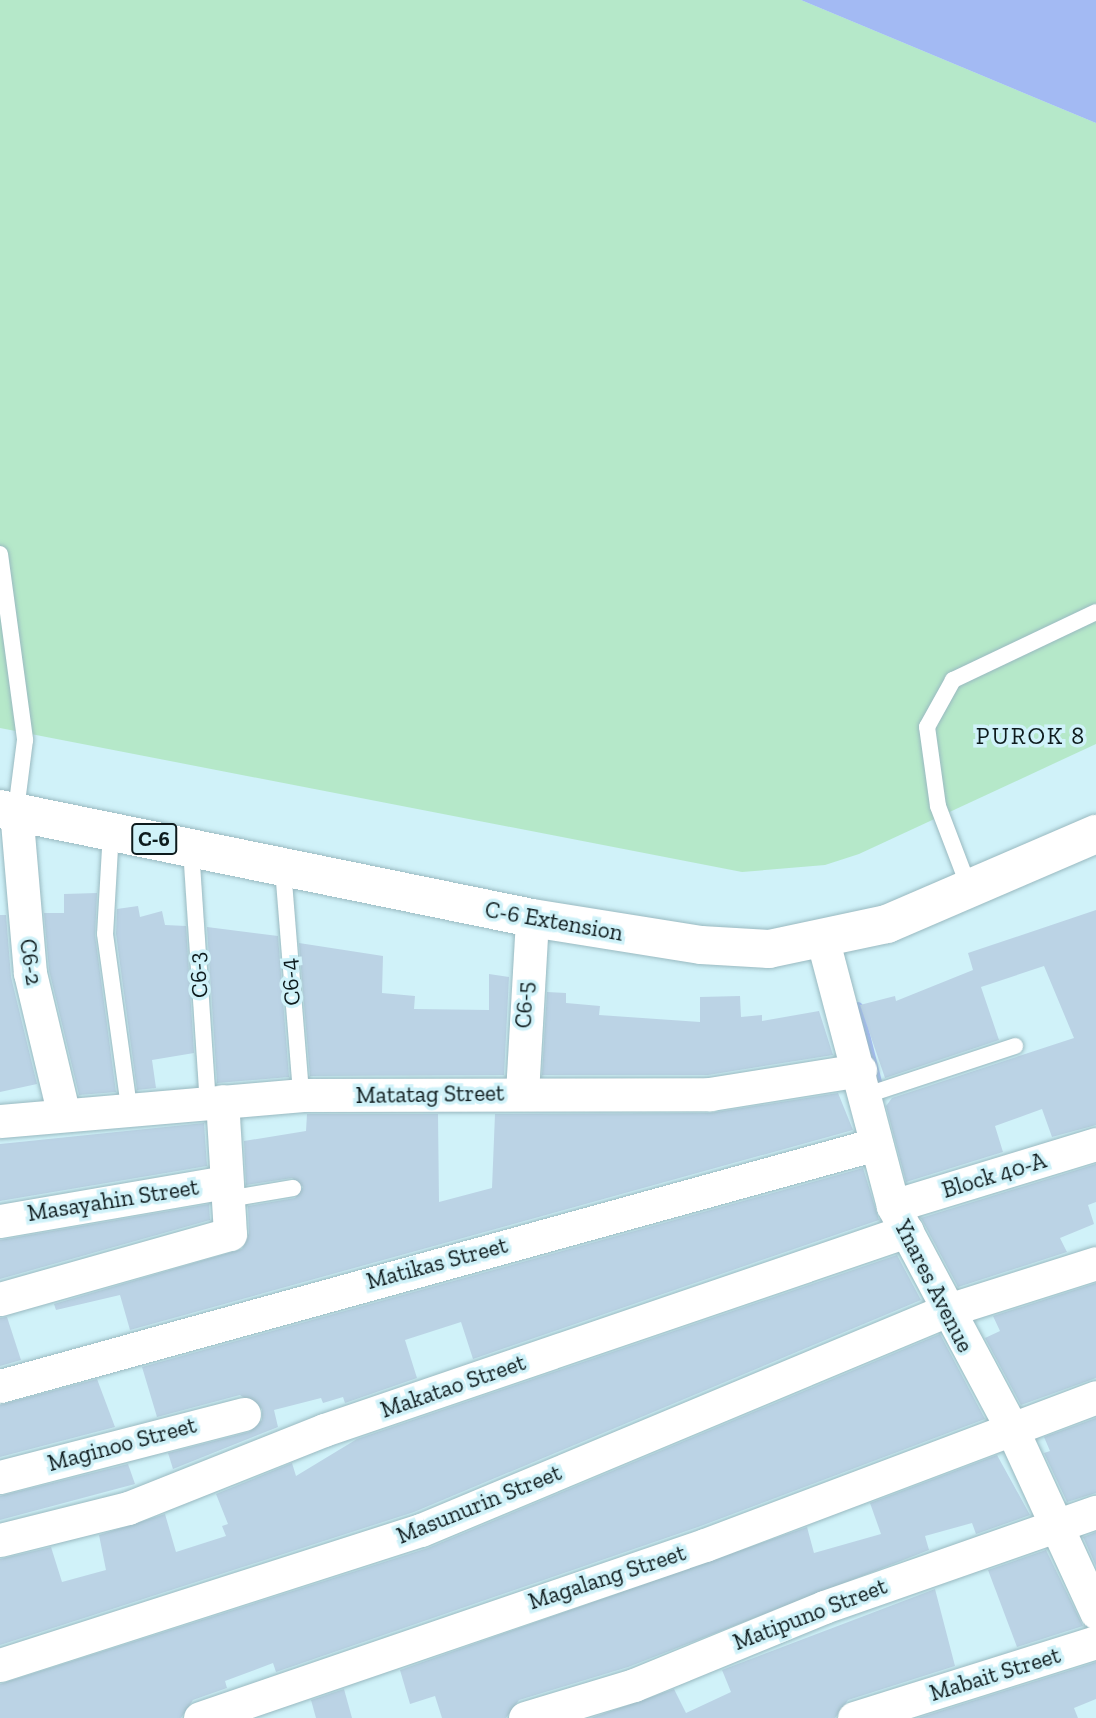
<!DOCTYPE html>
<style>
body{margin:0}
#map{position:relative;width:1096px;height:1718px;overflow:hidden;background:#d0f2f9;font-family:"Zilla Slab",serif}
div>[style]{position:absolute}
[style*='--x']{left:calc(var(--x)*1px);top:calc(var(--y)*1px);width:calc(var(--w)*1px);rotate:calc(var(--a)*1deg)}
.green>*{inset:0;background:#b5e8c9}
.water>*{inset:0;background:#a3baf3}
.stream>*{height:10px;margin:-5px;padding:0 5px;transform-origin:5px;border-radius:5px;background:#a3baf3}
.building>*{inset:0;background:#bbd3e5}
.roads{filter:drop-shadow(0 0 2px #99b9c0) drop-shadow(0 0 2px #99b9c0)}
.service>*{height:16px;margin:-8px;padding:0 8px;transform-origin:8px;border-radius:8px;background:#fff}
.minor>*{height:33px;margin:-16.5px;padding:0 16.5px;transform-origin:16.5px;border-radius:16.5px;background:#fff}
.primary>*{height:38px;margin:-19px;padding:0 19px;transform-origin:19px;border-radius:19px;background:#fff}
span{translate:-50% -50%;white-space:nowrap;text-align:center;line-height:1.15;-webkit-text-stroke:7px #d0f2f9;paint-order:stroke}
.shield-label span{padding:2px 5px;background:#d0f2f9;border:2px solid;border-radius:5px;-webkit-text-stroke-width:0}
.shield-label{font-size:21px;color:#0e1b1d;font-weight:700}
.street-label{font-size:23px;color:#0e1b1d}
.neighbourhood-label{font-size:24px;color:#0e1b1d;letter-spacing:2px}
</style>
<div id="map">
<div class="green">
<i style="clip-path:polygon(0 0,801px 0,1096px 123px,1096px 744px,859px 854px,825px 865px,742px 872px,0 728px)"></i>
</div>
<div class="water">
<i style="clip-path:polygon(801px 0,1096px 0,1096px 123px)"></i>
</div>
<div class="stream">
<i style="--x:858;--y:1007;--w:86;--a:75.8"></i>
</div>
<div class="building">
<i style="clip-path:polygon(97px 893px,95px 935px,116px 1092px,79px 1095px,49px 970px,44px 913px,64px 913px,64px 894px)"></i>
<i style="clip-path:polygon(138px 906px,140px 917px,162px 911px,165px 925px,186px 926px,194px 1053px,152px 1060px,156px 1088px,137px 1090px,116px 934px,117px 909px)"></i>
<i style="clip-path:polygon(1096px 910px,1096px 1125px,1052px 1137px,1042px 1109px,995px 1126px,1003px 1152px,906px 1182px,886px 1106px,892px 1098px,1074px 1038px,1044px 966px,981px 987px,999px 1040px,885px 1078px,860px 1005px,895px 996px,896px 1001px,973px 970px,968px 953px)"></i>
<i style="clip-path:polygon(0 915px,6px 915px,11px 977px,37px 1084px,0 1092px)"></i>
<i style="clip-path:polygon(207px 927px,278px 936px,289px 1077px,217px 1083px)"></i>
<i style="clip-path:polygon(299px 943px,383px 956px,382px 993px,415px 996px,414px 1009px,489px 1010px,489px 974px,509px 977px,504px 1075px,310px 1076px)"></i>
<i style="clip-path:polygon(547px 992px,566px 993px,566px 1003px,600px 1006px,599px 1015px,700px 1022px,700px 997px,740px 996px,741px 1017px,762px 1015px,762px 1021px,819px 1011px,833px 1055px,708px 1075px,542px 1075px)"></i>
<i style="clip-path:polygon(838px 1093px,853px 1130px,130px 1330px,120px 1295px,56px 1310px,54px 1304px,242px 1249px,249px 1233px,248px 1206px,295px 1198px,303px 1187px,292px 1178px,246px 1185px,244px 1141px,306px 1131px,307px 1114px,438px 1114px,439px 1202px,492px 1188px,495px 1114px,710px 1113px)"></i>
<i style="clip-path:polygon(204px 1123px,207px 1166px,0 1201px,0 1144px)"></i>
<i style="clip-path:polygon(1096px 1164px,1096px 1202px,1088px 1205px,1094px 1224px,1060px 1238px,1067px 1252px,958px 1287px,921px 1218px)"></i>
<i style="clip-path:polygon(863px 1168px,879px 1220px,473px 1359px,461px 1322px,405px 1340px,417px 1378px,345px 1403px,343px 1397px,323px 1403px,321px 1398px,274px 1410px,278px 1427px,173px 1469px,168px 1453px,249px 1432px,262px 1420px,262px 1409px,240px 1395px,157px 1417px,142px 1367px)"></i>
<i style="clip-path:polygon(209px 1204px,210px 1220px,0 1279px,0 1240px)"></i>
<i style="clip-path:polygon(897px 1255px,921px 1300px,414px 1512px,0 1645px,0 1559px,51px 1547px,62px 1582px,106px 1570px,99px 1535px,165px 1514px,176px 1552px,226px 1536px,222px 1526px,228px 1524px,216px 1494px,292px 1463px,296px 1476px,357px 1439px)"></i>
<i style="clip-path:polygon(1096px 1283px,1096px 1378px,1021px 1405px,985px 1338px,1000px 1331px,993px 1316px)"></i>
<i style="clip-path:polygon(7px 1317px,21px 1360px,0 1366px,0 1318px)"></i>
<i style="clip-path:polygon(940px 1334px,985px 1419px,698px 1527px,276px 1672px,273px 1663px,225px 1681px,227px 1688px,193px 1700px,181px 1718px,0 1718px,0 1684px,428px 1548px)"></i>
<i style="clip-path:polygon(97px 1379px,115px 1427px,0 1457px,0 1405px)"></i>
<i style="clip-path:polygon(1096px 1418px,1096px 1493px,1067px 1502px,1044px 1453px,1050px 1451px,1044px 1437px)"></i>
<i style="clip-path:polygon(997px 1455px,1030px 1515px,976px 1534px,972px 1523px,925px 1536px,929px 1550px,628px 1667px,519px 1700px,506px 1718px,442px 1718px,435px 1696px,410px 1704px,400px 1670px,807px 1527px,814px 1553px,881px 1534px,870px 1503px)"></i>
<i style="clip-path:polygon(128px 1464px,135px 1484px,0 1520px,0 1496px)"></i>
<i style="clip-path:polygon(1096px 1532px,1096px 1566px,1083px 1537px)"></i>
<i style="clip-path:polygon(1046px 1550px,1083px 1626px,1017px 1647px,988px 1570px)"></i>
<i style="clip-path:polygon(935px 1589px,955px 1666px,848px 1700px,835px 1718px,591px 1718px,674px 1689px,686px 1713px,731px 1692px,722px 1670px)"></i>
<i style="clip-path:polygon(1096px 1662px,1096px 1699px,1074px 1708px,1078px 1718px,918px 1718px)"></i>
<i style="clip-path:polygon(344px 1689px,352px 1718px,316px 1718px,311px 1700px)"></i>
</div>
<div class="roads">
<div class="service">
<i style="--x:0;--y:554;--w:188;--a:82.3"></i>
<i style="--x:25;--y:740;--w:71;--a:97.3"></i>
<i style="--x:111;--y:831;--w:103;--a:93.3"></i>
<i style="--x:105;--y:934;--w:175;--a:82.1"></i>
<i style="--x:191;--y:849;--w:254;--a:86.2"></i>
<i style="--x:283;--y:869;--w:227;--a:85.4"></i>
<i style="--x:970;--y:890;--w:90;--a:-110.9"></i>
<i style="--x:938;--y:806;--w:80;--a:-97.9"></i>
<i style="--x:927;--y:727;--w:54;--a:-61"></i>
<i style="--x:953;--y:680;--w:158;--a:-25.4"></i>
<i style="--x:867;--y:1095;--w:156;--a:-18.3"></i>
<i style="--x:228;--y:1199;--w:66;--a:-9.6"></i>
</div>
<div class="minor">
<i style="--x:16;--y:810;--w:164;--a:85.1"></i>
<i style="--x:30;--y:973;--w:143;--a:76.6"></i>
<i style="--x:823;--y:941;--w:274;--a:75.2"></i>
<i style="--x:893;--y:1206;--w:251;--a:61.9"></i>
<i style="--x:1011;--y:1427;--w:204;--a:65.3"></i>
<i style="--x:522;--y:1093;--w:175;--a:-86.7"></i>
<i style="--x:0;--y:1121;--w:302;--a:-4.9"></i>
<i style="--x:301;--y:1095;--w:409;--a:-0.1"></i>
<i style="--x:710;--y:1094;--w:152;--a:-9.1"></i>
<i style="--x:893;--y:1206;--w:212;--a:-17"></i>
<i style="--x:0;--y:1221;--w:229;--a:-9.8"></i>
<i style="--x:0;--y:1299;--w:239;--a:-15.8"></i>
<i style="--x:230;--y:1234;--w:133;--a:-93.4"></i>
<i style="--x:0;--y:1386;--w:909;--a:-15.44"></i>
<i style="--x:0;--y:1477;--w:252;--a:-14.5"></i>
<i style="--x:0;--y:1540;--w:132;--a:-14"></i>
<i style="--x:128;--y:1508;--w:211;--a:-21.7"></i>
<i style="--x:324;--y:1430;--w:616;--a:-18.85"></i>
<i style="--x:0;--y:1665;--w:442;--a:-17.8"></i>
<i style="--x:421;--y:1530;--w:568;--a:-22.68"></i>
<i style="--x:945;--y:1311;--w:158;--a:-17.6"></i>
<i style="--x:200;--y:1718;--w:534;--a:-18.91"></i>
<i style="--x:705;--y:1545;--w:418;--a:-20.7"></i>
<i style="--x:525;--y:1718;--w:114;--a:-16.8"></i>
<i style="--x:634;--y:1685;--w:205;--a:-22.3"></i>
<i style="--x:824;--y:1607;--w:288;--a:-19.3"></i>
<i style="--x:854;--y:1718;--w:254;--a:-17.4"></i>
</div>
<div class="primary">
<i style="--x:0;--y:809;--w:543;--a:11.58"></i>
<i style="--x:532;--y:918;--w:171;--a:9.1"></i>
<i style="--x:701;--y:945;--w:68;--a:3.4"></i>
<i style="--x:769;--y:949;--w:121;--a:-12"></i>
<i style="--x:887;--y:924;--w:228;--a:-23.3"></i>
</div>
</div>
<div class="shield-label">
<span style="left:154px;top:839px">C-6</span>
</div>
<div class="street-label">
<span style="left:554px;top:921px;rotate:10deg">C-6 Extension</span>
<span style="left:31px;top:962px;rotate:81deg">C6-2</span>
<span style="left:198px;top:975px;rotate:-95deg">C6-3</span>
<span style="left:290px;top:982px;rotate:-96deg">C6-4</span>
<span style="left:524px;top:1005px;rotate:-88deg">C6-5</span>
<span style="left:430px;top:1094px;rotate:-1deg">Matatag Street</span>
<span style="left:994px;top:1175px;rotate:-17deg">Block 40-A</span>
<span style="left:113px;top:1200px;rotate:-9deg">Masayahin Street</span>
<span style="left:437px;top:1263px;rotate:-15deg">Matikas Street</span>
<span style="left:934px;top:1286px;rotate:63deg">Ynares Avenue</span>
<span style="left:453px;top:1386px;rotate:-19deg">Makatao Street</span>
<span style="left:122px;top:1444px;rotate:-15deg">Maginoo Street</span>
<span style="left:479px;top:1504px;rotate:-22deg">Masunurin Street</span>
<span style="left:607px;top:1577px;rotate:-18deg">Magalang Street</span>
<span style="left:810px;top:1614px;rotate:-21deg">Matipuno Street</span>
<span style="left:995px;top:1674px;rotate:-17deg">Mabait Street</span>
</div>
<div class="neighbourhood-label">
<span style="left:1031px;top:736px">PUROK 8</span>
</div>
</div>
